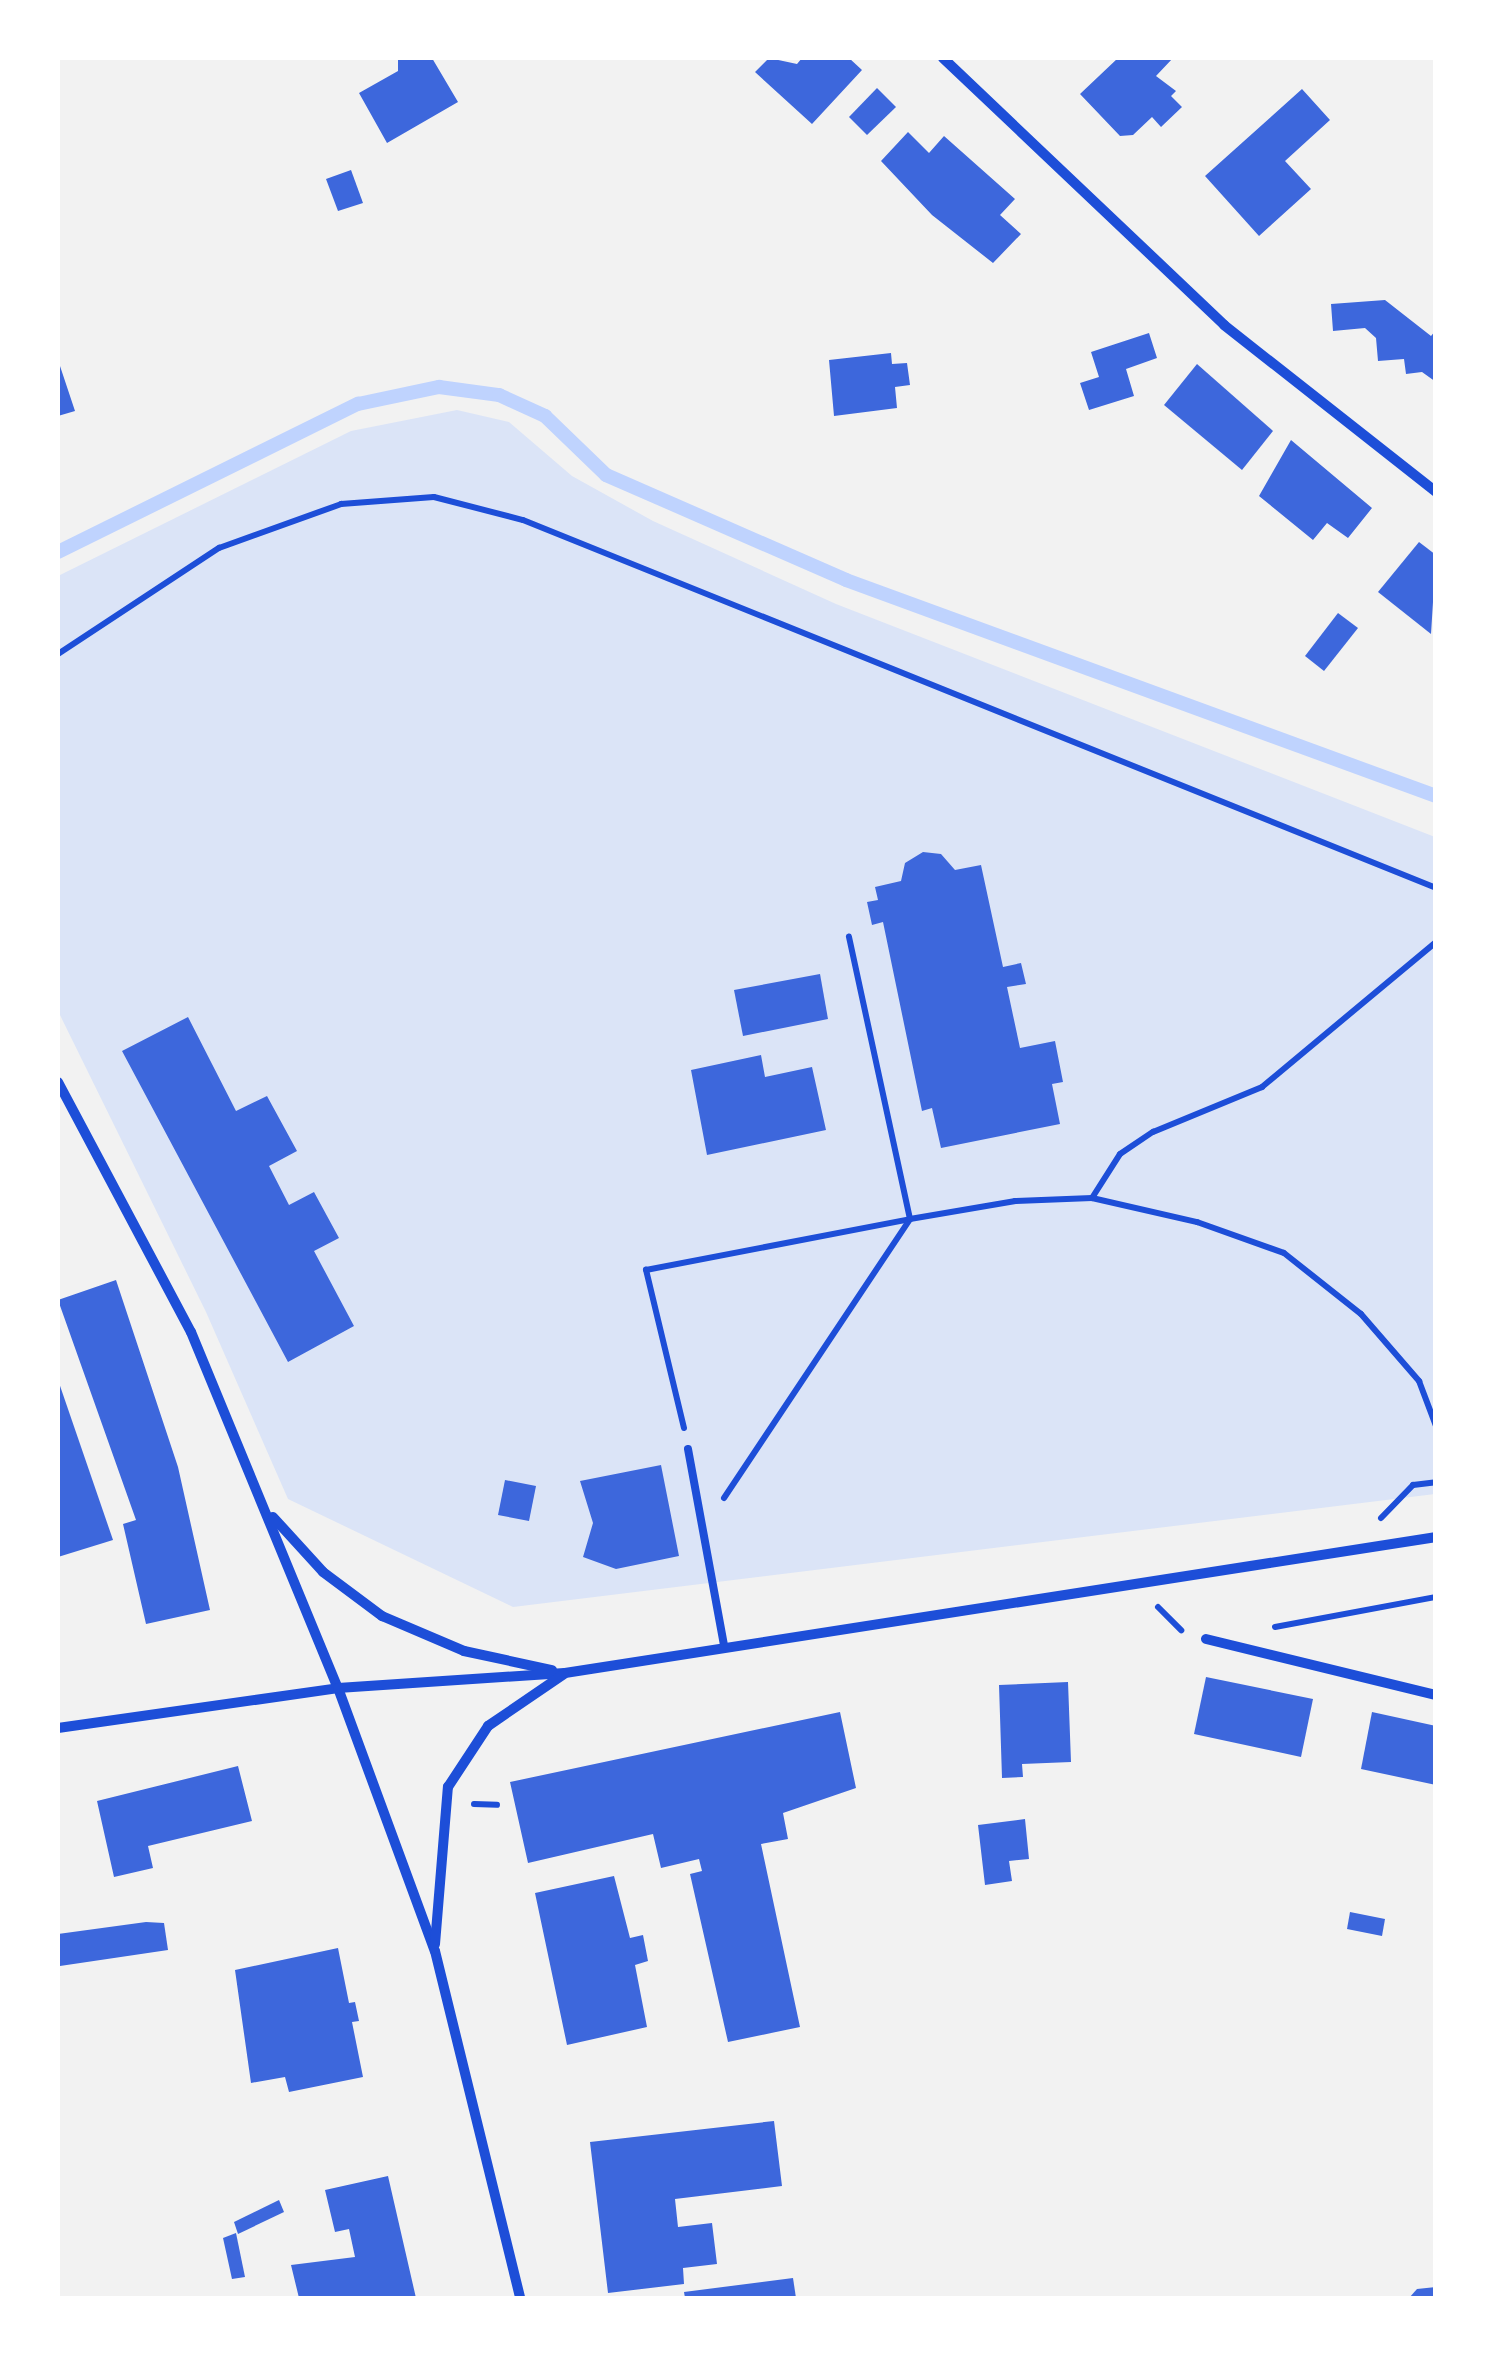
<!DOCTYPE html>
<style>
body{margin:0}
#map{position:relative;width:1493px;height:2356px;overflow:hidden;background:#f2f2f2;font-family:Bitter,serif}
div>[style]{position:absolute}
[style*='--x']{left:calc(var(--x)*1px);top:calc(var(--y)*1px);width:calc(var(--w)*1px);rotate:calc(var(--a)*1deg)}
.green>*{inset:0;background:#dbe4f7}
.stream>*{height:14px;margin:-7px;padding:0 7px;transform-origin:7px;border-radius:7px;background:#bfd3fe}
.building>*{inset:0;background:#3d67dc}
.path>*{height:6px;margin:-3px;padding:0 3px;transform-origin:3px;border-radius:3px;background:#1d4ed8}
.service>*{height:8px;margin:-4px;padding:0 4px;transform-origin:4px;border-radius:4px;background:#1d4ed8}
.minor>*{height:10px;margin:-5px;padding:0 5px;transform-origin:5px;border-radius:5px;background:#1d4ed8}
span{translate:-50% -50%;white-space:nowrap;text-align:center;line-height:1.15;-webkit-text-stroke:10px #fff;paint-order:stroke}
.frame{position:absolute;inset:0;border:60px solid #fff;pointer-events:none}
</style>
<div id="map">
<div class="green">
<i style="clip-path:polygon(457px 410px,509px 422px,572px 476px,653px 521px,836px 604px,1435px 837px,1435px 1494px,513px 1607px,288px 1499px,206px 1312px,58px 1011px,58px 576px,351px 431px)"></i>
</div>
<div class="stream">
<i style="--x:58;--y:552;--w:335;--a:-26.3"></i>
<i style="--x:358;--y:404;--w:83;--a:-11.9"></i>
<i style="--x:439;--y:387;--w:61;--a:7.6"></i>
<i style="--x:499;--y:395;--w:51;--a:24.5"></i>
<i style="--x:545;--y:416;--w:85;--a:44"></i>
<i style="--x:606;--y:475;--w:262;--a:23.6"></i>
<i style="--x:846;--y:580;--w:628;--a:20.11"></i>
</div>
<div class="building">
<i style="clip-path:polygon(398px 58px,432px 58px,458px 102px,387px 143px,359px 93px,398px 71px)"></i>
<i style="clip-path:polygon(769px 58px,797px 64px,802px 58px,849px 58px,862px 70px,812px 124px,755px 72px)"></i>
<i style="clip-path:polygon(1118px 58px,1173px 58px,1156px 76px,1176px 91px,1171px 96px,1182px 107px,1161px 127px,1152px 117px,1133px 135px,1120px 136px,1080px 94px)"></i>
<i style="clip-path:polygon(877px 88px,896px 107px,867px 135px,849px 117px)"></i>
<i style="clip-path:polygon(1302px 89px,1330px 120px,1285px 161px,1311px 189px,1259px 236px,1205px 176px)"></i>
<i style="clip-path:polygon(908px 132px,929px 153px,944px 136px,1015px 199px,1000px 215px,1021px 234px,993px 263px,932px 215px,881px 161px)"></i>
<i style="clip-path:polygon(351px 170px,363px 203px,338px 211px,326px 179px)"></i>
<i style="clip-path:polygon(1385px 300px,1431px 336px,1436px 330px,1436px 382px,1422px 372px,1406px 374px,1404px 359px,1378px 361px,1376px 338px,1365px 328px,1333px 331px,1331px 304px)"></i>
<i style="clip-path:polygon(1149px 333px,1157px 358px,1126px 369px,1134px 396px,1089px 410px,1080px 383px,1099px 377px,1091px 352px)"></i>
<i style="clip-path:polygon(891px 353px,892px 364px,907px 363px,910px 385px,895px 387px,897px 408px,834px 416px,829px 360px)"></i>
<i style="clip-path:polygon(58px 360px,75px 411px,58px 416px)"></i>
<i style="clip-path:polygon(1197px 364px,1273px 431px,1242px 470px,1164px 405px)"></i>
<i style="clip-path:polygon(1291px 440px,1372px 508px,1348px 538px,1327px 523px,1313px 540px,1259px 496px)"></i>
<i style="clip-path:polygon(1419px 542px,1436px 555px,1431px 634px,1378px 592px)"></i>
<i style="clip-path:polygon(1338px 613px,1358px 628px,1324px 671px,1305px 656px)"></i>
<i style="clip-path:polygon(923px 852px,941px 854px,955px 870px,981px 865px,1003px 967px,1021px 963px,1026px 984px,1007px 987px,1020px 1048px,1055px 1041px,1063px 1082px,1052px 1084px,1060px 1124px,941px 1148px,932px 1108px,922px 1111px,883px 922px,872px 925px,867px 902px,878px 900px,875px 887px,901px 881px,905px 863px)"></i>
<i style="clip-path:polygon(820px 974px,828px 1019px,743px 1036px,734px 990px)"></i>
<i style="clip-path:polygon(188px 1017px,236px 1111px,267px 1096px,297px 1151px,269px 1166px,289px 1205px,314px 1192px,339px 1238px,314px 1251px,354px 1326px,288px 1362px,122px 1051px)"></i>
<i style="clip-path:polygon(761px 1055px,765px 1077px,812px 1067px,826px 1130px,707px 1155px,691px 1070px)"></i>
<i style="clip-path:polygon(116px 1280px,178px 1467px,210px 1610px,146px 1624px,123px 1524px,136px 1520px,58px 1300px)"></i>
<i style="clip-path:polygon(58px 1380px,113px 1540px,58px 1557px)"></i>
<i style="clip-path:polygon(661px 1465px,679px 1556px,616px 1569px,583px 1557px,593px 1523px,580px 1481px)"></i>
<i style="clip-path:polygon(505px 1480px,536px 1486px,529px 1521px,498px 1515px)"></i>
<i style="clip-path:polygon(1206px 1677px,1313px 1699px,1301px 1757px,1194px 1734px)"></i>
<i style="clip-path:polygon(1068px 1682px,1071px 1762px,1022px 1764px,1023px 1777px,1002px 1778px,999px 1685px)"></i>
<i style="clip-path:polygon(840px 1712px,856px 1788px,783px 1813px,788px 1839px,761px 1844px,800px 2027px,728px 2042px,690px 1874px,702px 1871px,699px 1859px,661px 1868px,653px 1834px,528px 1863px,510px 1782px)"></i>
<i style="clip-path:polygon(1372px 1712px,1436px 1726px,1436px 1785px,1361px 1769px)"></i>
<i style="clip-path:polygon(238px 1766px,252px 1821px,148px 1846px,153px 1868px,114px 1877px,97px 1801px)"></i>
<i style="clip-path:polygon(1025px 1819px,1029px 1859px,1009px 1861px,1012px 1881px,985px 1885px,978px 1825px)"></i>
<i style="clip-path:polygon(614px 1876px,630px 1938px,643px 1935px,648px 1961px,635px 1965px,647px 2027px,567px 2045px,535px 1893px)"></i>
<i style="clip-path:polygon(1350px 1912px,1385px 1919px,1382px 1936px,1347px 1929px)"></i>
<i style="clip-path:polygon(146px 1922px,164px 1923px,168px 1950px,60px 1966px,58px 1961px,58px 1934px)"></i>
<i style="clip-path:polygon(338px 1948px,349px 2003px,355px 2002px,359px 2021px,352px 2022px,363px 2077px,289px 2092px,285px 2077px,251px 2083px,235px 1970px)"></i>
<i style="clip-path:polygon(774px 2121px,782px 2186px,675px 2199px,678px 2227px,712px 2223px,717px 2264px,683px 2268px,684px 2284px,608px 2293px,590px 2142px)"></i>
<i style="clip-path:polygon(388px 2176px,416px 2298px,299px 2298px,291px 2265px,355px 2257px,349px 2229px,335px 2232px,325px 2190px)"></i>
<i style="clip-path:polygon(279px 2200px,284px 2212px,238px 2234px,234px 2222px)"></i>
<i style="clip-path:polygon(236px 2233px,245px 2277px,232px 2279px,223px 2238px)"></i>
<i style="clip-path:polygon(793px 2278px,796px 2298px,685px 2298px,684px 2292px)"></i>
<i style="clip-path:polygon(1436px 2287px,1436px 2298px,1409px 2298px,1417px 2289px)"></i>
</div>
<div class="path">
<i style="--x:58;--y:654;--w:193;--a:-33.4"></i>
<i style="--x:219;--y:548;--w:130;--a:-19.8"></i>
<i style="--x:341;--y:504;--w:93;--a:-4.3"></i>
<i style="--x:434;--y:497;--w:92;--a:14.5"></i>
<i style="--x:523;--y:520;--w:984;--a:21.95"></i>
<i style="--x:1092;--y:1198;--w:52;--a:-57.5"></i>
<i style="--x:1120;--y:1154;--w:40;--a:-34"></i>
<i style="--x:1153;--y:1132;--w:118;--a:-22.4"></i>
<i style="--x:1262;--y:1087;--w:226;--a:-39.8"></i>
<i style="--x:684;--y:1428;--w:163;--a:-103.5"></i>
<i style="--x:646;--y:1270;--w:269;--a:-10.9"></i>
<i style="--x:910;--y:1219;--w:289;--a:-102.2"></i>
<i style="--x:724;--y:1498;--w:335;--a:-56.3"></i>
<i style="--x:910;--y:1219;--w:107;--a:-9.7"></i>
<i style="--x:1015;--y:1201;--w:77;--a:-2.2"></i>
<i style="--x:1092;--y:1198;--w:108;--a:12.9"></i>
<i style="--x:1197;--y:1222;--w:92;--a:19.6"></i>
<i style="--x:1284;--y:1253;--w:98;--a:38.4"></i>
<i style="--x:1361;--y:1314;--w:89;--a:49.1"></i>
<i style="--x:1419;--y:1381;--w:48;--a:69.3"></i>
<i style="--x:1381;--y:1518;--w:46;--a:-45.9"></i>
<i style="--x:1413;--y:1485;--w:23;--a:-7"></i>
<i style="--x:1158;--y:1607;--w:33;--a:45"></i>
<i style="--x:1275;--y:1627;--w:164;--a:-10.6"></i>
<i style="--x:474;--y:1804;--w:23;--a:2"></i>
</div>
<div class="service">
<i style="--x:688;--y:1449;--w:200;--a:79.6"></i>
</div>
<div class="minor">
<i style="--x:943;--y:58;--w:388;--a:43.5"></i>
<i style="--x:1224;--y:325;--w:270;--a:38.2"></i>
<i style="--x:58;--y:1082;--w:283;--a:62"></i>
<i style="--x:191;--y:1332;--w:385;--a:67.6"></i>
<i style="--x:338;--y:1688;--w:280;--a:69.8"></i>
<i style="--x:435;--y:1951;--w:357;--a:76.2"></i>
<i style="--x:273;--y:1517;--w:74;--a:47.7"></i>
<i style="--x:323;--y:1572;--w:74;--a:36.7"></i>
<i style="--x:382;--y:1616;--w:89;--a:23.1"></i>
<i style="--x:464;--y:1651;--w:90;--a:12.2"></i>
<i style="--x:1206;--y:1639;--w:237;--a:13.7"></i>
<i style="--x:58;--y:1728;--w:283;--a:-8.1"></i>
<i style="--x:338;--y:1688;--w:227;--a:-3.8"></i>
<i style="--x:565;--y:1673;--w:882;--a:-8.87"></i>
<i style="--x:435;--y:1944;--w:158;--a:-85.3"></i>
<i style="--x:448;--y:1787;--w:73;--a:-56.7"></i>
<i style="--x:488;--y:1726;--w:92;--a:-34.4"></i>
</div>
<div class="frame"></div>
</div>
